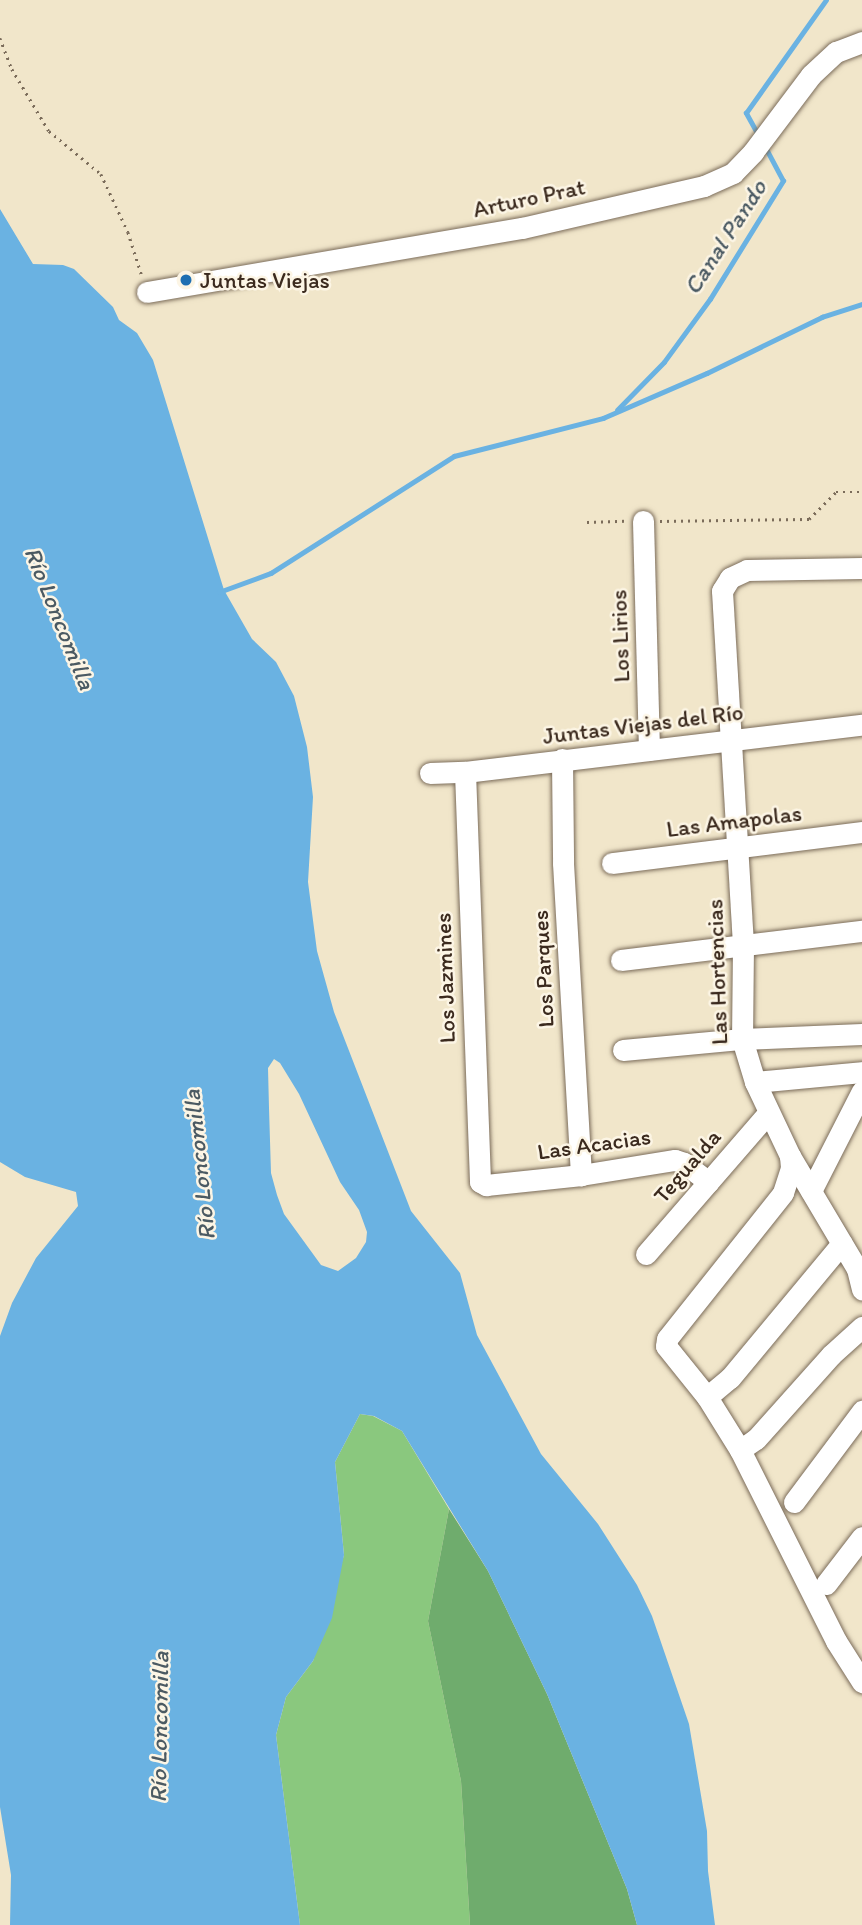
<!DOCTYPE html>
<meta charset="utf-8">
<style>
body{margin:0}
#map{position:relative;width:862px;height:1925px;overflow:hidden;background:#f1e6ca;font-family:Itim,sans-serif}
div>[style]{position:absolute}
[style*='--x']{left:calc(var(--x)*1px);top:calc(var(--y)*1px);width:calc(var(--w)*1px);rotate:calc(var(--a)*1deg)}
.green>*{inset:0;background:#8ac87e}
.forest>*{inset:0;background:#6fac6d}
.water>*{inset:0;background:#6ab2e2}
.stream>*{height:4.5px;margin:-2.25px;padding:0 2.25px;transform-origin:2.25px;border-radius:2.25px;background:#6ab2e2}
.path>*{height:2.5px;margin-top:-1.25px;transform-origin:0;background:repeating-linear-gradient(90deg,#7b6c5a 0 2px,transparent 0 7px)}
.roads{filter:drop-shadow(0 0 2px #7b6c5a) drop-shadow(0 0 2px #7b6c5a)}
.minor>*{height:21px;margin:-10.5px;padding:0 10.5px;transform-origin:10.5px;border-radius:10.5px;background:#fff}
.dots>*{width:19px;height:19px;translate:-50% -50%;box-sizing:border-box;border:4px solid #fcf5e5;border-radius:50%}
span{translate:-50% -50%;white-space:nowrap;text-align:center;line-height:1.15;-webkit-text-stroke:5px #fcf5e5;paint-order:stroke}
.street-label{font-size:23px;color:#3b2a1e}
.poi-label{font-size:23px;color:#3b2a1e}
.left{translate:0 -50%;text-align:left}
.water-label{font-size:24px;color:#4b5a63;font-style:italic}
</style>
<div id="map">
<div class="green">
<i style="clip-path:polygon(360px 1414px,373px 1416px,402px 1431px,449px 1509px,428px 1621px,461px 1781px,470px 1925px,300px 1925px,276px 1735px,286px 1697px,313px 1661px,344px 1555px,335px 1462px)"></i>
</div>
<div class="forest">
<i style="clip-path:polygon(449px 1509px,488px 1571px,547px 1694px,627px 1889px,637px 1925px,470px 1925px,461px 1781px,428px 1621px)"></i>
</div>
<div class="water">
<i style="clip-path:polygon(evenodd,0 209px,33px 264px,63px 265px,74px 269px,113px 307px,119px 320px,137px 333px,153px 360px,224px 590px,252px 639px,276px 662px,294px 696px,307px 747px,313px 797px,308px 882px,317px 951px,334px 1012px,411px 1211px,460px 1273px,477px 1335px,541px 1454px,598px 1524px,637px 1585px,652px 1616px,689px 1724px,707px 1831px,708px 1871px,715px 1925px,637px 1925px,627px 1889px,547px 1694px,488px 1571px,402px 1431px,374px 1416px,360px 1414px,335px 1462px,344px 1555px,332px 1618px,313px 1661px,286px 1697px,276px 1735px,300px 1925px,10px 1925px,11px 1875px,0 1807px,0 1336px,12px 1303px,36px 1258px,78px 1206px,76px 1192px,25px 1177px,0 1162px,0 209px,274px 1059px,280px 1063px,299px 1094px,340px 1182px,359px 1210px,367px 1232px,366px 1242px,356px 1258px,338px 1271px,321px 1265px,284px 1214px,277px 1195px,271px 1173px,269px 1108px,268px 1068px,274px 1059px)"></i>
</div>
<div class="stream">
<i style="--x:758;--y:135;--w:25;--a:-119"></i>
<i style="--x:746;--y:113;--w:138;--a:-54.7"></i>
<i style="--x:617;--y:410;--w:67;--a:-45.6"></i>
<i style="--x:664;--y:362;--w:78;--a:-53.9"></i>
<i style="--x:710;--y:299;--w:139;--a:-58.3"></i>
<i style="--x:783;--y:181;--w:40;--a:-118"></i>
<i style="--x:219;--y:592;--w:55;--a:-20.1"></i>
<i style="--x:271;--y:573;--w:217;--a:-32.6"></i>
<i style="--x:454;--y:456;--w:154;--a:-14.3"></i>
<i style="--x:603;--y:418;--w:113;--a:-23.4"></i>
<i style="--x:707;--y:373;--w:128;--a:-26"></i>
<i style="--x:822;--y:317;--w:42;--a:-18"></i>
</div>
<div class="path">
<i style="--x:0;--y:38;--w:33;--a:69"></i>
<i style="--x:12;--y:69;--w:72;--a:59.2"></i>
<i style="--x:49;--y:131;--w:67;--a:39.6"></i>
<i style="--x:101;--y:174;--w:64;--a:65"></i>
<i style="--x:128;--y:232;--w:46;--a:72.3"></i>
<i style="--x:660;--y:521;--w:149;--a:-0.8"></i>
<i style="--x:809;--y:519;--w:38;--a:-45"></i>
<i style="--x:836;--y:492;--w:26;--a:0"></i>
<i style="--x:587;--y:522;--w:38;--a:-2"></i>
</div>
<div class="roads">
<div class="minor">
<i style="--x:147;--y:292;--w:380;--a:-9.7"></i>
<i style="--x:522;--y:228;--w:187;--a:-13"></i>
<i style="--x:704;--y:186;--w:32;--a:-24"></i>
<i style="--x:733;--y:173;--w:29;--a:-46"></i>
<i style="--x:753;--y:152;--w:96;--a:-53"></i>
<i style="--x:811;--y:75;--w:34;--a:-43"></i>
<i style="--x:836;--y:52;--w:28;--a:-21"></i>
<i style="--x:643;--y:521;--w:229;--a:88.5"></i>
<i style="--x:862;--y:568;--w:115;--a:179"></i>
<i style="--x:747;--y:570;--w:19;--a:155"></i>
<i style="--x:730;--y:578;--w:15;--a:122"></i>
<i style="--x:722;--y:591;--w:355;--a:86.6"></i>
<i style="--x:743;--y:945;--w:94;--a:90.6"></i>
<i style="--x:742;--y:1039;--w:45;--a:73.2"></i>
<i style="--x:755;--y:1082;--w:82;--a:64.7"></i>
<i style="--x:790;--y:1156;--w:12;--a:85"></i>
<i style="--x:791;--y:1168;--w:26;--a:108"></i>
<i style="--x:783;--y:1193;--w:186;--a:128.5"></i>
<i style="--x:667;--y:1339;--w:7;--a:98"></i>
<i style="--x:666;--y:1346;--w:65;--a:51.2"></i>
<i style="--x:707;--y:1397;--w:62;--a:58.1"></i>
<i style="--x:740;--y:1450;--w:214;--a:63.3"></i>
<i style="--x:836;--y:1641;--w:49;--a:57.6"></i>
<i style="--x:562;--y:759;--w:104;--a:89.4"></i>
<i style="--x:563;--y:863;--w:313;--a:86.7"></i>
<i style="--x:465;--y:772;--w:410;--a:87.9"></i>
<i style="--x:480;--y:1182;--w:7;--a:27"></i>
<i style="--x:486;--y:1185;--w:96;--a:-6"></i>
<i style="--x:581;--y:1175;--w:95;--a:-9.1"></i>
<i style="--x:675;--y:1160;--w:9;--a:18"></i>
<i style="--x:684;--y:1163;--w:31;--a:38"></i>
<i style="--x:430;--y:773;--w:35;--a:-2"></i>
<i style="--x:465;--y:772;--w:400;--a:-6.8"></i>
<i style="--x:612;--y:863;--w:252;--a:-7.1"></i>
<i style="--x:621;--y:960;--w:243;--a:-6.9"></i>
<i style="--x:623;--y:1050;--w:120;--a:-5.3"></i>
<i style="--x:742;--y:1039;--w:120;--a:-2.4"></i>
<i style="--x:755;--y:1082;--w:107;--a:-5.3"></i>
<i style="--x:790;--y:1156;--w:131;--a:59.3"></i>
<i style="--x:857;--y:1269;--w:21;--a:76"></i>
<i style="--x:811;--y:1191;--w:112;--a:-63"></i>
<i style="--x:646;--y:1254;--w:186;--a:-49.1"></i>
<i style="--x:707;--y:1397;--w:30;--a:-40"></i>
<i style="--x:730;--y:1378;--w:175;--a:-50.3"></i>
<i style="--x:740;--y:1450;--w:19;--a:-35"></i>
<i style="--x:756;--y:1439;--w:113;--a:-48.2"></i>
<i style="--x:831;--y:1355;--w:42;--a:-42.1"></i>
<i style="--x:794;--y:1502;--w:114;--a:-53.2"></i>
<i style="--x:826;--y:1584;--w:59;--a:-52.5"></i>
</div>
</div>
<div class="dots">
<i style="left:186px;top:280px;background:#1f6fb2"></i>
</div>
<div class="street-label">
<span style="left:529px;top:198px;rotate:-12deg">Arturo Prat</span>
<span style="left:620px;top:636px;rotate:-92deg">Los Lirios</span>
<span style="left:643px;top:724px;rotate:-7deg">Juntas Viejas del Río</span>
<span style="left:734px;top:821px;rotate:-7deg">Las Amapolas</span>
<span style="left:543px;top:969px;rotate:-93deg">Los Parques</span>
<span style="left:717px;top:972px;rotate:-92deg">Las Hortencias</span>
<span style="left:445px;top:978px;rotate:-92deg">Los Jazmines</span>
<span style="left:594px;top:1144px;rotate:-8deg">Las Acacias</span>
<span style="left:687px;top:1166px;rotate:-49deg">Tegualda</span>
</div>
<div class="poi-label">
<span class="left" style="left:200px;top:280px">Juntas Viejas</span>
</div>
<div class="water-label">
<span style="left:725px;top:237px;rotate:-57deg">Canal Pando</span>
<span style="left:60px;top:618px;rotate:68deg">Río Loncomilla</span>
<span style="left:199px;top:1165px;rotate:-96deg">Río Loncomilla</span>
<span style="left:159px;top:1727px;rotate:-89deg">Río Loncomilla</span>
</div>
</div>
